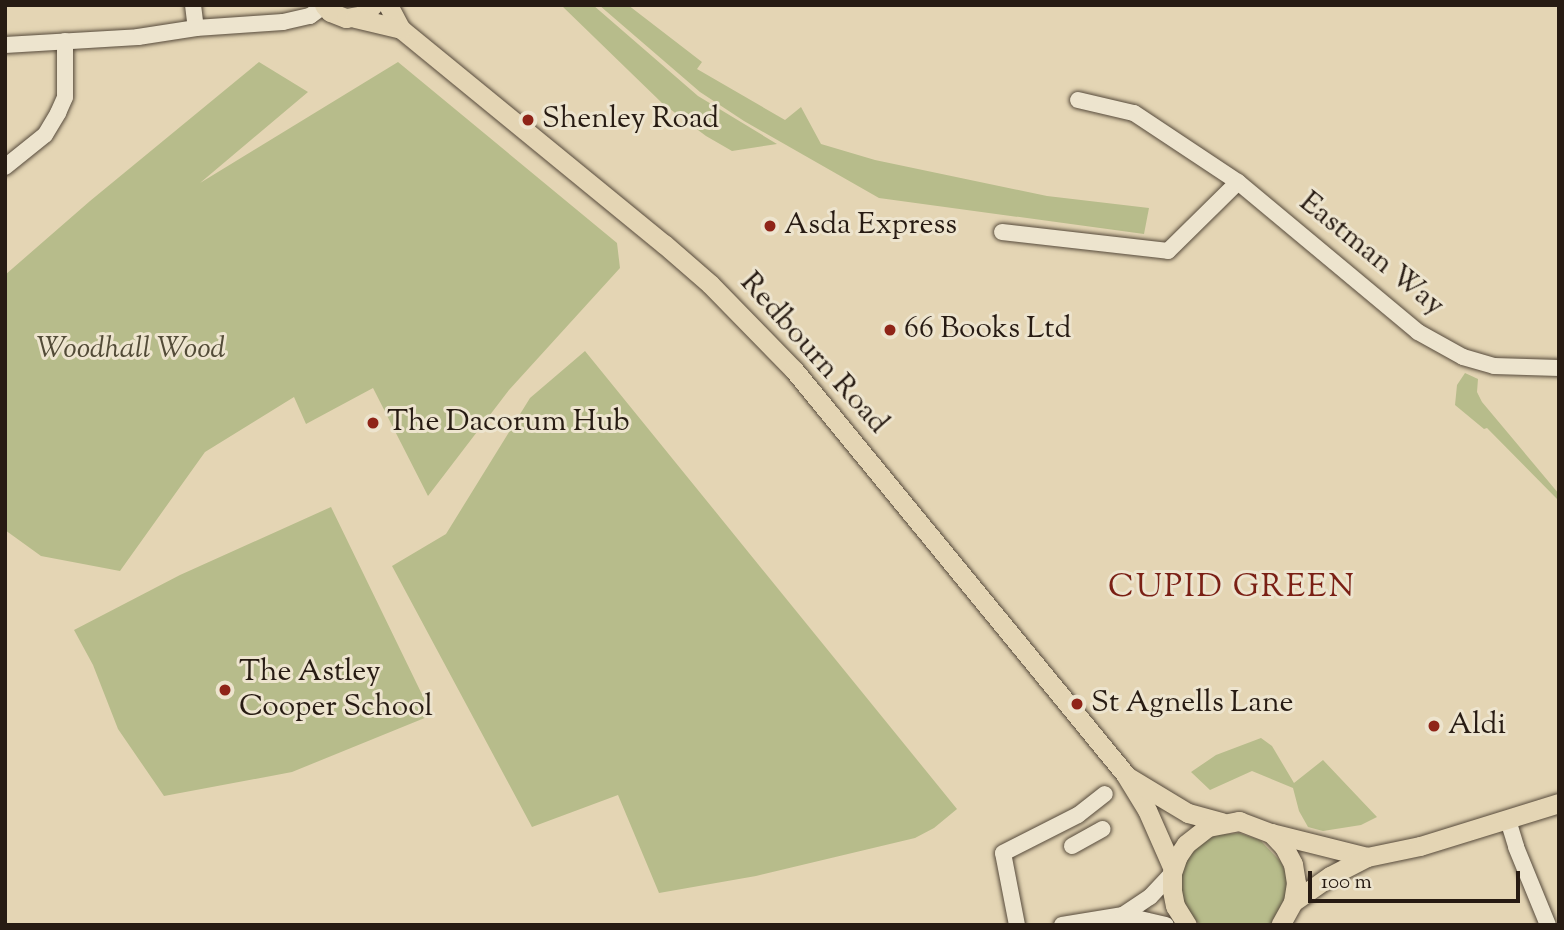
<!DOCTYPE html>
<style>
body{margin:0}
#map{position:relative;width:1564px;height:930px;overflow:hidden;background:#e4d5b4;font-family:"Sorts Mill Goudy",serif}
div>[style]{position:absolute}
[style*='--x']{left:calc(var(--x)*1px);top:calc(var(--y)*1px);width:calc(var(--w)*1px);rotate:calc(var(--a)*1deg)}
.green>*{inset:0;background:#b7bc8b}
.roads{filter:drop-shadow(0 0 2px #564a3b) drop-shadow(0 0 2px #564a3b)}
.minor>*{height:16px;margin:-8px;padding:0 8px;transform-origin:8px;border-radius:8px;background:#ede4ce}
.major>*{height:19px;margin:-9.5px;padding:0 9.5px;transform-origin:9.5px;border-radius:9.5px;background:#e4d5b4}
.dots>*{width:19px;height:19px;translate:-50% -50%;box-sizing:border-box;border:4px solid #ede4ce;border-radius:50%}
span{translate:-50% -50%;white-space:nowrap;text-align:center;line-height:1.15;-webkit-text-stroke:6px #ede4ce;paint-order:stroke}
.poi-label{font-size:30px;color:#271b13}
.left{translate:0 -50%;text-align:left}
.street-label{font-size:30px;color:#271b13}
.park-label{font-size:30px;color:#524b37;font-style:italic}
.neighbourhood-label{font-size:32px;color:#7a1f14;letter-spacing:2px}
.frame{position:absolute;inset:0;border:7px solid #271b13;pointer-events:none}
.scale{position:absolute;left:1308px;top:871px;width:212px;height:32px;box-sizing:border-box;border:4px solid #271b13;border-top:0;padding-left:9px;font-size:21px;line-height:24px;white-space:nowrap;color:#271b13;-webkit-text-stroke:5px #ede4ce;paint-order:stroke}
</style>
<div id="map">
<div class="green">
<i style="clip-path:polygon(561px 5px,593px 5px,698px 96px,777px 144px,732px 151px,706px 136px,662px 103px)"></i>
<i style="clip-path:polygon(599px 5px,628px 5px,702px 62px,697px 69px,785px 120px,801px 107px,821px 144px,875px 160px,1047px 196px,1149px 208px,1144px 234px,879px 198px,744px 121px,700px 92px)"></i>
<i style="clip-path:polygon(259px 62px,308px 92px,200px 183px,398px 62px,617px 243px,620px 268px,509px 390px,428px 496px,373px 388px,306px 424px,294px 397px,205px 452px,120px 571px,41px 556px,5px 530px,5px 275px,90px 201px)"></i>
<i style="clip-path:polygon(585px 351px,957px 809px,934px 828px,915px 838px,756px 876px,659px 893px,618px 795px,532px 827px,392px 566px,446px 534px,530px 398px)"></i>
<i style="clip-path:polygon(1465px 373px,1478px 379px,1477px 392px,1482px 402px,1559px 494px,1559px 501px,1487px 428px,1484px 429px,1455px 405px,1457px 385px)"></i>
<i style="clip-path:polygon(331px 507px,432px 715px,292px 772px,164px 796px,118px 729px,93px 665px,74px 630px,180px 575px)"></i>
<i style="clip-path:polygon(1261px 738px,1272px 746px,1294px 783px,1323px 760px,1377px 817px,1361px 825px,1323px 831px,1308px 827px,1299px 811px,1293px 788px,1252px 771px,1210px 790px,1191px 772px,1216px 755px)"></i>
<i style="clip-path:polygon(1239px 833px,1260px 840px,1281px 862px,1286px 873px,1287px 894px,1270px 925px,1201px 925px,1190px 915px,1179px 894px,1184px 861px,1199px 843px,1217px 835px)"></i>
</div>
<div class="roads">
<div class="minor">
<i style="--x:193;--y:5;--w:23;--a:83"></i>
<i style="--x:5;--y:45;--w:133;--a:-3.4"></i>
<i style="--x:138;--y:37;--w:59;--a:-8.8"></i>
<i style="--x:196;--y:28;--w:87;--a:-3.9"></i>
<i style="--x:283;--y:22;--w:28;--a:-13"></i>
<i style="--x:310;--y:16;--w:17;--a:-36"></i>
<i style="--x:1078;--y:100;--w:57;--a:13.1"></i>
<i style="--x:1134;--y:113;--w:125;--a:33.6"></i>
<i style="--x:1238;--y:182;--w:234;--a:39.8"></i>
<i style="--x:1418;--y:332;--w:51;--a:29.1"></i>
<i style="--x:1463;--y:357;--w:32;--a:16"></i>
<i style="--x:1494;--y:366;--w:65;--a:1.8"></i>
<i style="--x:5;--y:167;--w:51;--a:-38.7"></i>
<i style="--x:45;--y:135;--w:26;--a:-59"></i>
<i style="--x:58;--y:113;--w:17;--a:-66"></i>
<i style="--x:65;--y:97;--w:56;--a:-90"></i>
<i style="--x:1002;--y:232;--w:167;--a:6.5"></i>
<i style="--x:1168;--y:251;--w:98;--a:-44.6"></i>
<i style="--x:1508;--y:820;--w:28;--a:73"></i>
<i style="--x:1516;--y:847;--w:84;--a:67.7"></i>
<i style="--x:1072;--y:846;--w:35;--a:-29"></i>
<i style="--x:1123;--y:915;--w:32;--a:-34"></i>
<i style="--x:1150;--y:897;--w:33;--a:-47"></i>
<i style="--x:1017;--y:925;--w:73;--a:-101"></i>
<i style="--x:1003;--y:853;--w:84;--a:-26.9"></i>
<i style="--x:1078;--y:815;--w:34;--a:-38"></i>
<i style="--x:1062;--y:925;--w:62;--a:-9.3"></i>
<i style="--x:1123;--y:915;--w:44;--a:13.1"></i>
</div>
<div class="major">
<i style="--x:324;--y:5;--w:9;--a:49"></i>
<i style="--x:330;--y:12;--w:17;--a:21"></i>
<i style="--x:346;--y:18;--w:17;--a:-10"></i>
<i style="--x:363;--y:15;--w:14;--a:-45"></i>
<i style="--x:388;--y:5;--w:27;--a:62"></i>
<i style="--x:401;--y:29;--w:340;--a:39.3"></i>
<i style="--x:664;--y:244;--w:61;--a:41"></i>
<i style="--x:710;--y:284;--w:120;--a:45.7"></i>
<i style="--x:794;--y:370;--w:522;--a:50.67"></i>
<i style="--x:1125;--y:774;--w:42;--a:58.6"></i>
<i style="--x:1147;--y:810;--w:64;--a:66.2"></i>
<i style="--x:355;--y:18;--w:47;--a:13.4"></i>
<i style="--x:1128;--y:777;--w:70;--a:31"></i>
<i style="--x:1188;--y:813;--w:35;--a:15"></i>
<i style="--x:1271;--y:833;--w:99;--a:14"></i>
<i style="--x:1293;--y:902;--w:45;--a:-35.1"></i>
<i style="--x:1330;--y:876;--w:42;--a:-27.2"></i>
<i style="--x:1367;--y:857;--w:54;--a:-11.7"></i>
<i style="--x:1420;--y:846;--w:145;--a:-17.2"></i>
<i style="--x:1187;--y:925;--w:22;--a:-122"></i>
<i style="--x:1175;--y:906;--w:16;--a:-101"></i>
<i style="--x:1172;--y:890;--w:17;--a:-90"></i>
<i style="--x:1172;--y:873;--w:18;--a:-71"></i>
<i style="--x:1178;--y:856;--w:14;--a:-56"></i>
<i style="--x:1186;--y:844;--w:28;--a:-38"></i>
<i style="--x:1208;--y:827;--w:32;--a:-11"></i>
<i style="--x:1239;--y:821;--w:34;--a:21"></i>
<i style="--x:1271;--y:833;--w:19;--a:47"></i>
<i style="--x:1284;--y:847;--w:19;--a:62"></i>
<i style="--x:1293;--y:864;--w:19;--a:81"></i>
<i style="--x:1296;--y:883;--w:19;--a:99"></i>
<i style="--x:1293;--y:902;--w:26;--a:119"></i>
</div>
</div>
<div class="dots">
<i style="left:528px;top:120px;background:#8f2418"></i>
<i style="left:770px;top:226px;background:#8f2418"></i>
<i style="left:890px;top:330px;background:#8f2418"></i>
<i style="left:373px;top:423px;background:#8f2418"></i>
<i style="left:225px;top:690px;background:#8f2418"></i>
<i style="left:1077px;top:704px;background:#8f2418"></i>
<i style="left:1434px;top:726px;background:#8f2418"></i>
</div>
<div class="poi-label">
<span class="left" style="left:542px;top:120px">Shenley Road</span>
<span class="left" style="left:784px;top:226px">Asda Express</span>
<span class="left" style="left:904px;top:330px">66 Books Ltd</span>
<span class="left" style="left:387px;top:423px">The Dacorum Hub</span>
<span class="left" style="left:239px;top:690px">The Astley<br>Cooper School</span>
<span class="left" style="left:1091px;top:704px">St Agnells Lane</span>
<span class="left" style="left:1448px;top:726px">Aldi</span>
</div>
<div class="street-label">
<span style="left:1371px;top:255px;rotate:39deg">Eastman Way</span>
<span style="left:813px;top:354px;rotate:48deg">Redbourn Road</span>
</div>
<div class="park-label">
<span style="left:131px;top:350px">Woodhall Wood</span>
</div>
<div class="neighbourhood-label">
<span style="left:1232px;top:588px">CUPID GREEN</span>
</div>
<div class="frame"></div>
<div class="scale">100 m</div>
</div>
